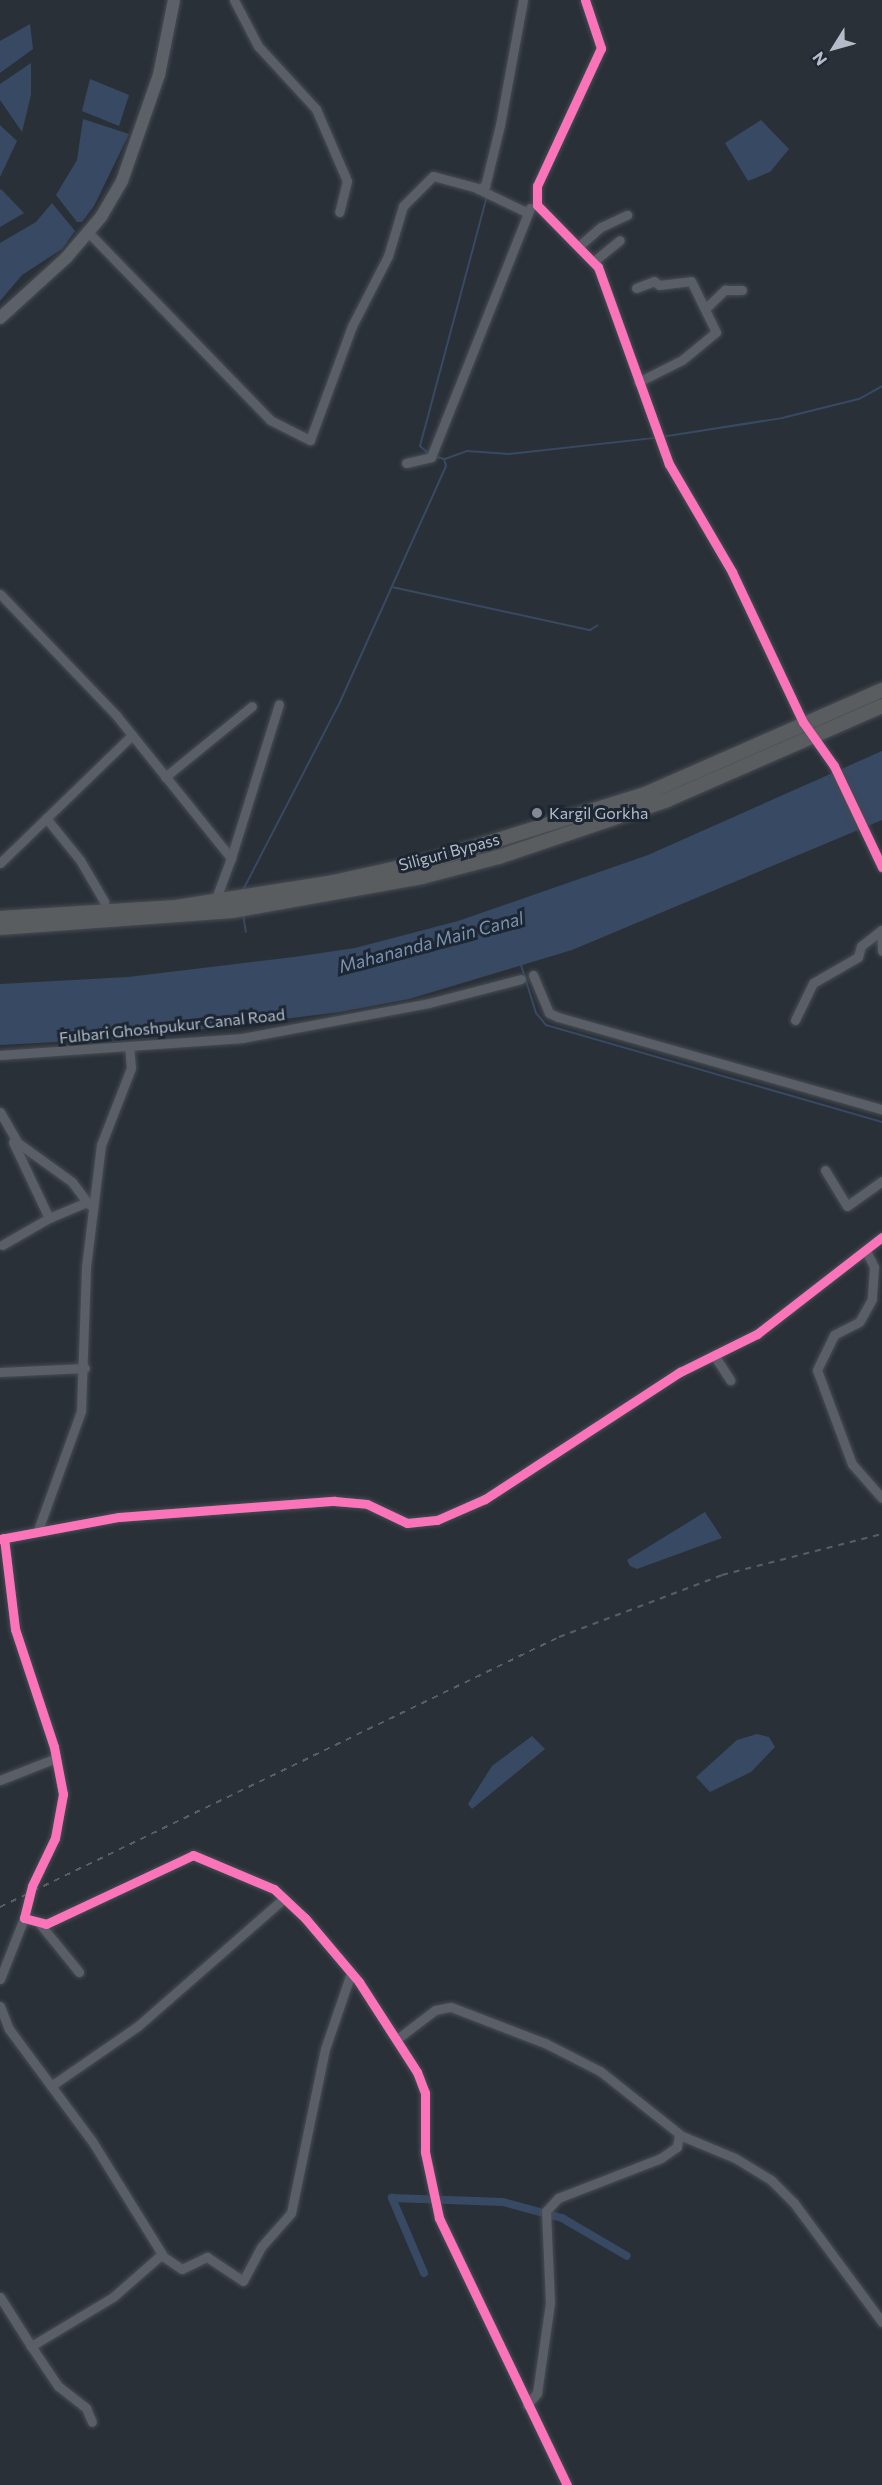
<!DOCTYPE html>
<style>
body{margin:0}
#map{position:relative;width:882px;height:2485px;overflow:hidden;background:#2a3038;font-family:Commissioner,sans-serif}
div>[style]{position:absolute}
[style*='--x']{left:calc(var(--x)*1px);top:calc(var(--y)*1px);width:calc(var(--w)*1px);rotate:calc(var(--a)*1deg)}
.water>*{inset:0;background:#384963}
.stream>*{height:2px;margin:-1px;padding:0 1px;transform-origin:1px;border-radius:1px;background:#384963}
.canal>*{height:8px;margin:-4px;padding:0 4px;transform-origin:4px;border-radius:4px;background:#384963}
.roads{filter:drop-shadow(0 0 2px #484c53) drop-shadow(0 0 2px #484c53)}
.minor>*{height:9px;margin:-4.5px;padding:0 4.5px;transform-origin:4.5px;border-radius:4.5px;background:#5a5e66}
.major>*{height:12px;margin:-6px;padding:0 6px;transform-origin:6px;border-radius:6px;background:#5c6168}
.highway>*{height:14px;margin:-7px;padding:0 7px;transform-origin:7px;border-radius:7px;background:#5a5d60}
.rail>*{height:2px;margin-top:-1px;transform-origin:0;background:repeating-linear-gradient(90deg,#595d64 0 6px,transparent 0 12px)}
.cycleway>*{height:9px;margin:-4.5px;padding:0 4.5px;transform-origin:4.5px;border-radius:4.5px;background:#fb73b8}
.dots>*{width:16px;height:16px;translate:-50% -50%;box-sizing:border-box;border:3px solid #1d2633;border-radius:50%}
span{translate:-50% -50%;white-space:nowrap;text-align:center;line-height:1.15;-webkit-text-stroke:6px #1d2633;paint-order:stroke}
.poi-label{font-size:16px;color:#b4bcc9}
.left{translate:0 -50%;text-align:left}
.street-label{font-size:16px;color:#b4bcc9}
.water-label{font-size:18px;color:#7c92b1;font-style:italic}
.north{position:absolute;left:804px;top:18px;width:60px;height:60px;-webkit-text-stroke:4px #1d2633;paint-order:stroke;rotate:233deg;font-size:16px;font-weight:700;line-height:24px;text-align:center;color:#b4bcc9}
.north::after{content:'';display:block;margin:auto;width:21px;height:27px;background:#b4bcc9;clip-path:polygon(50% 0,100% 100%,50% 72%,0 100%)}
</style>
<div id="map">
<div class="water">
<i style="clip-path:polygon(30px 24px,33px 49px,0 73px,0 41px)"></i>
<i style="clip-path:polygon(31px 63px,31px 95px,22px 132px,0 100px,0 84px)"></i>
<i style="clip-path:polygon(90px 79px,129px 95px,119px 126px,82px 111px)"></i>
<i style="clip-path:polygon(83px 119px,129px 134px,94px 206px,82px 222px,77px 222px,56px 195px,77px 160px)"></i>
<i style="clip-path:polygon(761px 120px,789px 149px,770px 172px,748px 181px,725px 143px)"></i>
<i style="clip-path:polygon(0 125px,17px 141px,0 177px)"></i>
<i style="clip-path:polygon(1px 189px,24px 213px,0 227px,0 190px)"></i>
<i style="clip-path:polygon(52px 203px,75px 231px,62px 249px,22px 275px,0 301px,0 243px,36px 222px)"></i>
<i style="clip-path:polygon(882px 751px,882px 820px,572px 950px,409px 999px,340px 1012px,131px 1038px,0 1045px,0 984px,128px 977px,294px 957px,355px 948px,458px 921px,648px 855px)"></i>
<i style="clip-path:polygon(705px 1512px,722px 1538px,637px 1569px,630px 1566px,627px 1560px)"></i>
<i style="clip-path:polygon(757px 1734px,769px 1737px,775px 1747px,751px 1772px,710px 1792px,696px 1777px,737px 1740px)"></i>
<i style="clip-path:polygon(532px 1736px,545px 1749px,472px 1809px,468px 1804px,492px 1766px)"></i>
</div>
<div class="stream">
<i style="--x:491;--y:181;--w:39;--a:-77"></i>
<i style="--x:661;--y:437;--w:122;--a:-8.9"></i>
<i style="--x:782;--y:418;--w:79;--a:-13.9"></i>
<i style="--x:859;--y:399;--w:26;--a:-29"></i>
<i style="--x:429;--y:454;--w:12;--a:-138"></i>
<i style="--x:420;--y:446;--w:259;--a:-75"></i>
<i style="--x:445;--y:459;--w:23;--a:-20"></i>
<i style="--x:467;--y:451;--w:42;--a:4.1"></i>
<i style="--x:509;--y:454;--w:147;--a:-6.3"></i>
<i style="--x:392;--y:587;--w:203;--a:12.3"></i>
<i style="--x:590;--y:630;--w:9;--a:-32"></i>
<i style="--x:243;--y:890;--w:212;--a:-62.7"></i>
<i style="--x:340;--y:702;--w:259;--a:-65.8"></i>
<i style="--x:446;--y:466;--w:7;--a:-106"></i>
<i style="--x:444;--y:459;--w:10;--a:-163"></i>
<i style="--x:243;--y:914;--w:18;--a:81"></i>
<i style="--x:521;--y:965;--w:50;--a:72.6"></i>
<i style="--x:536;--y:1013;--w:16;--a:50"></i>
<i style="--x:546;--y:1025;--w:350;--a:16.1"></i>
</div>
<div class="canal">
<i style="--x:424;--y:2273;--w:82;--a:-113.1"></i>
<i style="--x:392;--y:2198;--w:111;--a:2.1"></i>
<i style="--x:503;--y:2202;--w:61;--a:15.2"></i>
<i style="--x:562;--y:2218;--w:75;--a:30.3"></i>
</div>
<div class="roads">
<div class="minor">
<i style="--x:234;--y:0;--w:52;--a:62.4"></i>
<i style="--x:258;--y:46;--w:86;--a:47.4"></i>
<i style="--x:316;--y:109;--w:78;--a:66.7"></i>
<i style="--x:347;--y:181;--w:32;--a:104"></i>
<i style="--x:585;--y:0;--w:51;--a:71.6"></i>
<i style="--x:601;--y:48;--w:152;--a:114.9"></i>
<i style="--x:537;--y:186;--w:19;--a:90"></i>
<i style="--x:537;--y:205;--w:87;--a:45.5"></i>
<i style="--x:598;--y:267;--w:209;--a:70.2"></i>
<i style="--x:669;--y:464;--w:125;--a:59.7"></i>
<i style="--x:732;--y:572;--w:166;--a:64.7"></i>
<i style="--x:803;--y:722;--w:54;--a:54.8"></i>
<i style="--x:834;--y:766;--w:112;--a:64.6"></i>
<i style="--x:478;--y:189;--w:8;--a:-23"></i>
<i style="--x:485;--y:186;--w:63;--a:-76.2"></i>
<i style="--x:500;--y:125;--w:127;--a:-79.6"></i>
<i style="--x:89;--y:233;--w:260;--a:45.9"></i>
<i style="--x:270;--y:420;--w:45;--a:26.6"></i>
<i style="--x:310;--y:440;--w:121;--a:-69.8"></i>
<i style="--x:352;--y:326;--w:79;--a:-62.8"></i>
<i style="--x:388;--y:256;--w:52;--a:-73.3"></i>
<i style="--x:403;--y:206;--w:42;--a:-45"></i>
<i style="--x:433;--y:176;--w:42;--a:15"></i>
<i style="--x:474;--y:187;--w:60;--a:25.7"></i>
<i style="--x:579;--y:246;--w:29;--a:-41"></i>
<i style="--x:601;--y:227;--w:29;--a:-25"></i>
<i style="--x:594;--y:261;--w:33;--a:-39"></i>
<i style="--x:636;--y:288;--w:19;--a:-21"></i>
<i style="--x:654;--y:281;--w:6;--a:39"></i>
<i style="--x:659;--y:285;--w:32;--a:-7"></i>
<i style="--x:691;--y:281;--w:57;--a:63.9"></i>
<i style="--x:716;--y:332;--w:44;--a:140.5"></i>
<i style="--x:682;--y:360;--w:49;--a:153.4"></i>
<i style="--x:705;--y:309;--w:28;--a:-44"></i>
<i style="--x:725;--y:290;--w:17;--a:0"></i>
<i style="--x:406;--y:463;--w:26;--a:-13"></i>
<i style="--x:431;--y:457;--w:268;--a:-68.3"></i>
<i style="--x:0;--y:594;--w:168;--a:46.2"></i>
<i style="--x:116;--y:715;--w:184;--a:51.2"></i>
<i style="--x:231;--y:858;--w:46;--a:110.4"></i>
<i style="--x:165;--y:777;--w:112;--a:-39.2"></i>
<i style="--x:46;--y:818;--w:54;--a:51"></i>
<i style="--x:80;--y:860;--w:48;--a:59.7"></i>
<i style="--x:231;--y:858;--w:161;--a:-72.7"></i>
<i style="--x:0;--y:863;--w:184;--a:-44.1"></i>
<i style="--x:881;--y:930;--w:21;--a:87"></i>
<i style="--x:533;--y:975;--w:41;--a:67.2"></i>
<i style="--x:549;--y:1013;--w:10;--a:24"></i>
<i style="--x:558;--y:1017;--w:337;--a:15.9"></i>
<i style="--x:795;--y:1020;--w:41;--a:-64.1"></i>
<i style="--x:813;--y:983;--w:52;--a:-30"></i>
<i style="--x:858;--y:957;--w:11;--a:-75"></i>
<i style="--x:861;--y:946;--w:24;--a:-38"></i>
<i style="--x:0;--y:1055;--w:243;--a:-4"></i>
<i style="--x:242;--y:1038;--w:190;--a:-10.6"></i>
<i style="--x:429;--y:1003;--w:95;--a:-14.6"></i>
<i style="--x:0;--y:1112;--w:36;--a:60"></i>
<i style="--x:18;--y:1143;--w:67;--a:35.8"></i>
<i style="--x:72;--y:1182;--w:25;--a:53"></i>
<i style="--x:13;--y:1142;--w:84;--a:64.7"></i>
<i style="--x:825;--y:1170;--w:42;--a:58.6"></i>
<i style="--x:847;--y:1206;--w:43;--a:-35.5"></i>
<i style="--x:2;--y:1245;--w:54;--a:-29.9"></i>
<i style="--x:49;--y:1218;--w:41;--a:-22.8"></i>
<i style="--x:87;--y:1202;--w:4;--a:45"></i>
<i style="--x:867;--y:1253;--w:16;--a:63"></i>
<i style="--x:874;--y:1267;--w:32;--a:94"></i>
<i style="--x:872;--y:1299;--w:26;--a:119"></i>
<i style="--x:859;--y:1322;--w:28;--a:153"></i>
<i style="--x:834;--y:1335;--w:39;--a:116"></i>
<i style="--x:817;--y:1370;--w:100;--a:69.6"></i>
<i style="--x:852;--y:1464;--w:45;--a:48.6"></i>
<i style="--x:714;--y:1355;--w:30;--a:57"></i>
<i style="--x:0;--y:1372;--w:85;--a:-2.7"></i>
<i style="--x:38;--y:1530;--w:127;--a:-70.1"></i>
<i style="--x:81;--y:1411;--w:144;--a:-88"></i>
<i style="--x:86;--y:1267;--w:123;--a:-83"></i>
<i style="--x:101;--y:1145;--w:83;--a:-68.7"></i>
<i style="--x:131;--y:1068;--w:21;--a:-95"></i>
<i style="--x:4;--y:1538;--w:92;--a:83.1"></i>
<i style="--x:15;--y:1629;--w:124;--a:71.7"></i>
<i style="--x:54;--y:1747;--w:48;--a:79.2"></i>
<i style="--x:63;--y:1794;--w:45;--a:100.3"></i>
<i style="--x:55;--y:1838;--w:53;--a:115.6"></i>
<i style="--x:32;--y:1886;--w:33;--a:104"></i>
<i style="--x:24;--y:1918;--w:23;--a:15"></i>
<i style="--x:46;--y:1924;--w:162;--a:-25.1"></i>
<i style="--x:193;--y:1855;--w:88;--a:22.8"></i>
<i style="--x:274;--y:1889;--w:42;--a:43.1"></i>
<i style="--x:305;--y:1918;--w:84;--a:49.8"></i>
<i style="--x:359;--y:1982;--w:107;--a:57.2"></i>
<i style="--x:417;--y:2072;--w:22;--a:69"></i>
<i style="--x:425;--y:2093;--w:59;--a:90"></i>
<i style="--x:425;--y:2152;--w:67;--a:78"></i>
<i style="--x:439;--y:2218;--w:296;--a:64.4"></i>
<i style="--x:0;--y:1539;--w:121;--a:-10.5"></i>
<i style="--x:119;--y:1517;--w:216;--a:-4.3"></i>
<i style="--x:334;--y:1501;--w:33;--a:5"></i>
<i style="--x:367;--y:1504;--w:44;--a:25.4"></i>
<i style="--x:407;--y:1523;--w:30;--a:-6"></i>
<i style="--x:437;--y:1520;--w:52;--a:-23.6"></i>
<i style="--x:485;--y:1499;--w:233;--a:-33.1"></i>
<i style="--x:680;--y:1372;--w:86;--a:-26.3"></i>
<i style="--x:757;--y:1334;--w:158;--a:-37.8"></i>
<i style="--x:0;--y:1780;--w:60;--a:-21.4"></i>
<i style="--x:40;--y:1924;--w:62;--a:50.9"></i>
<i style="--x:0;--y:1979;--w:66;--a:-68.5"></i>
<i style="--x:0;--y:2006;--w:25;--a:69"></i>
<i style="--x:9;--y:2029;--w:139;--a:53.5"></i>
<i style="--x:92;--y:2141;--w:133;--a:58.2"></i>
<i style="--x:162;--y:2254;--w:65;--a:138.7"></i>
<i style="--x:113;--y:2297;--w:96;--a:149.1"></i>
<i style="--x:31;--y:2346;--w:58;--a:-122.3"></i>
<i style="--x:397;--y:2039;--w:48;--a:-37.3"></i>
<i style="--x:435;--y:2010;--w:16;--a:-11"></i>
<i style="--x:451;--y:2007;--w:101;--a:21"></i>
<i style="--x:545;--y:2043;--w:62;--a:27"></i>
<i style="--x:600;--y:2071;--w:105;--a:38.4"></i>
<i style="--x:682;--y:2136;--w:57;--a:22.5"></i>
<i style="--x:735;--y:2158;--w:42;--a:31.4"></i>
<i style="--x:771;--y:2180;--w:33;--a:45"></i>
<i style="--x:794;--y:2203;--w:148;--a:53.5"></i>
<i style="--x:51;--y:2086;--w:106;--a:-34.6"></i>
<i style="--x:138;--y:2026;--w:194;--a:-41.2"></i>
<i style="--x:161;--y:2255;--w:25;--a:34"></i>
<i style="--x:182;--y:2269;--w:28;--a:-26"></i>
<i style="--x:207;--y:2257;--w:43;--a:33.7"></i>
<i style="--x:243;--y:2281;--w:38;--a:-62"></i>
<i style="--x:261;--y:2247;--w:45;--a:-48.6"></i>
<i style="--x:291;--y:2213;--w:167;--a:-78.3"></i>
<i style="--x:325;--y:2049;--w:80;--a:-71.1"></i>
<i style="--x:31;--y:2346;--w:48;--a:56"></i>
<i style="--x:58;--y:2386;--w:36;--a:38"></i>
<i style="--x:86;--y:2408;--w:15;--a:67"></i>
<i style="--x:527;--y:2405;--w:16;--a:-50"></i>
<i style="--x:537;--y:2393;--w:91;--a:-81.8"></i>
<i style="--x:550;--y:2303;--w:92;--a:-92.5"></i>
<i style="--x:546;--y:2211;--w:18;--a:-47"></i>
<i style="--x:558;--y:2198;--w:110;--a:-21.2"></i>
<i style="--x:661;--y:2158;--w:19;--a:-35"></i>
<i style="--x:677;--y:2147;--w:13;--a:-81"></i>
</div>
<div class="major">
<i style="--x:0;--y:318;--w:89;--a:-42.3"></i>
<i style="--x:66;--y:258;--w:54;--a:-49.5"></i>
<i style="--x:101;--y:217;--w:42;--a:-59.7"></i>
<i style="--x:122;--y:181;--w:112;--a:-70.8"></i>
<i style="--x:159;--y:75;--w:76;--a:-78.7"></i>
</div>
<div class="highway">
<i style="--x:0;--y:918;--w:176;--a:-3.6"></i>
<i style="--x:176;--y:907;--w:159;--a:-9"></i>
<i style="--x:333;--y:882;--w:102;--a:-12.4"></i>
<i style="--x:433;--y:860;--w:222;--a:-17.3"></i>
<i style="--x:645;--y:794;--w:259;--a:-23.7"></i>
<i style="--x:0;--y:928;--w:233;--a:-4.2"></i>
<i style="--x:232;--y:911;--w:193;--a:-10.1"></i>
<i style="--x:422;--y:877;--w:80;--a:-14.6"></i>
<i style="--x:499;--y:857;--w:177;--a:-18.7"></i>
<i style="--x:667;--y:800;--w:235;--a:-23.6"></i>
</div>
</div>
<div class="rail">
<i style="--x:0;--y:1907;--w:621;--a:-25.78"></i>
<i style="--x:559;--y:1637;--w:174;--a:-20.8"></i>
<i style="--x:722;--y:1575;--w:165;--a:-14.4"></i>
</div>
<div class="cycleway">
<i style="--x:585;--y:0;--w:51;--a:71.6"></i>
<i style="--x:601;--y:48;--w:152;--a:114.9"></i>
<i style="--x:537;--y:186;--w:19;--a:90"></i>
<i style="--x:537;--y:205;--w:87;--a:45.5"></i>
<i style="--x:598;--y:267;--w:209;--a:70.2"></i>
<i style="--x:669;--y:464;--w:125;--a:59.7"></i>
<i style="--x:732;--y:572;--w:166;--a:64.7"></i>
<i style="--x:803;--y:722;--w:54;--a:54.8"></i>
<i style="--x:834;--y:766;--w:112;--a:64.6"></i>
<i style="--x:4;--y:1538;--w:92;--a:83.1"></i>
<i style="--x:15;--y:1629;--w:124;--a:71.7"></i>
<i style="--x:54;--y:1747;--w:48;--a:79.2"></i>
<i style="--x:63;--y:1794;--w:45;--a:100.3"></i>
<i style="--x:55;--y:1838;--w:53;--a:115.6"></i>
<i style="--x:32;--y:1886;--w:33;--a:104"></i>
<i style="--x:24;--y:1918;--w:23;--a:15"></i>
<i style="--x:46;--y:1924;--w:162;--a:-25.1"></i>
<i style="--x:193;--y:1855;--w:88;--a:22.8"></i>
<i style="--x:274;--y:1889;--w:42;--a:43.1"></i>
<i style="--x:305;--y:1918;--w:84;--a:49.8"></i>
<i style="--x:359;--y:1982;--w:107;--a:57.2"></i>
<i style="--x:417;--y:2072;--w:22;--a:69"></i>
<i style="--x:425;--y:2093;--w:59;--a:90"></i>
<i style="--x:425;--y:2152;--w:67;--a:78"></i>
<i style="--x:439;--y:2218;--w:296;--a:64.4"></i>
<i style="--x:0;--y:1539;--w:121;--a:-10.5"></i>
<i style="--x:119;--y:1517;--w:216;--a:-4.3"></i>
<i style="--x:334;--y:1501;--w:33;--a:5"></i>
<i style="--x:367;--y:1504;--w:44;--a:25.4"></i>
<i style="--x:407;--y:1523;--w:30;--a:-6"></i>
<i style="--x:437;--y:1520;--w:52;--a:-23.6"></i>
<i style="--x:485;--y:1499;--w:233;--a:-33.1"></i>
<i style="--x:680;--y:1372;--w:86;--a:-26.3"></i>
<i style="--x:757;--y:1334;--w:158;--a:-37.8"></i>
</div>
<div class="dots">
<i style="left:537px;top:813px;background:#848b96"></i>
</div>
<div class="poi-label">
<span class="left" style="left:549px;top:813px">Kargil Gorkha</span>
</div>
<div class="street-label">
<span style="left:449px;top:852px;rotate:-15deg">Siliguri Bypass</span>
<span style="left:172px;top:1026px;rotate:-6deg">Fulbari Ghoshpukur Canal Road</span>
</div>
<div class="water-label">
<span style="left:431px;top:942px;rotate:-15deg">Mahananda Main Canal</span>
</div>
<div class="north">N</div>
</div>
